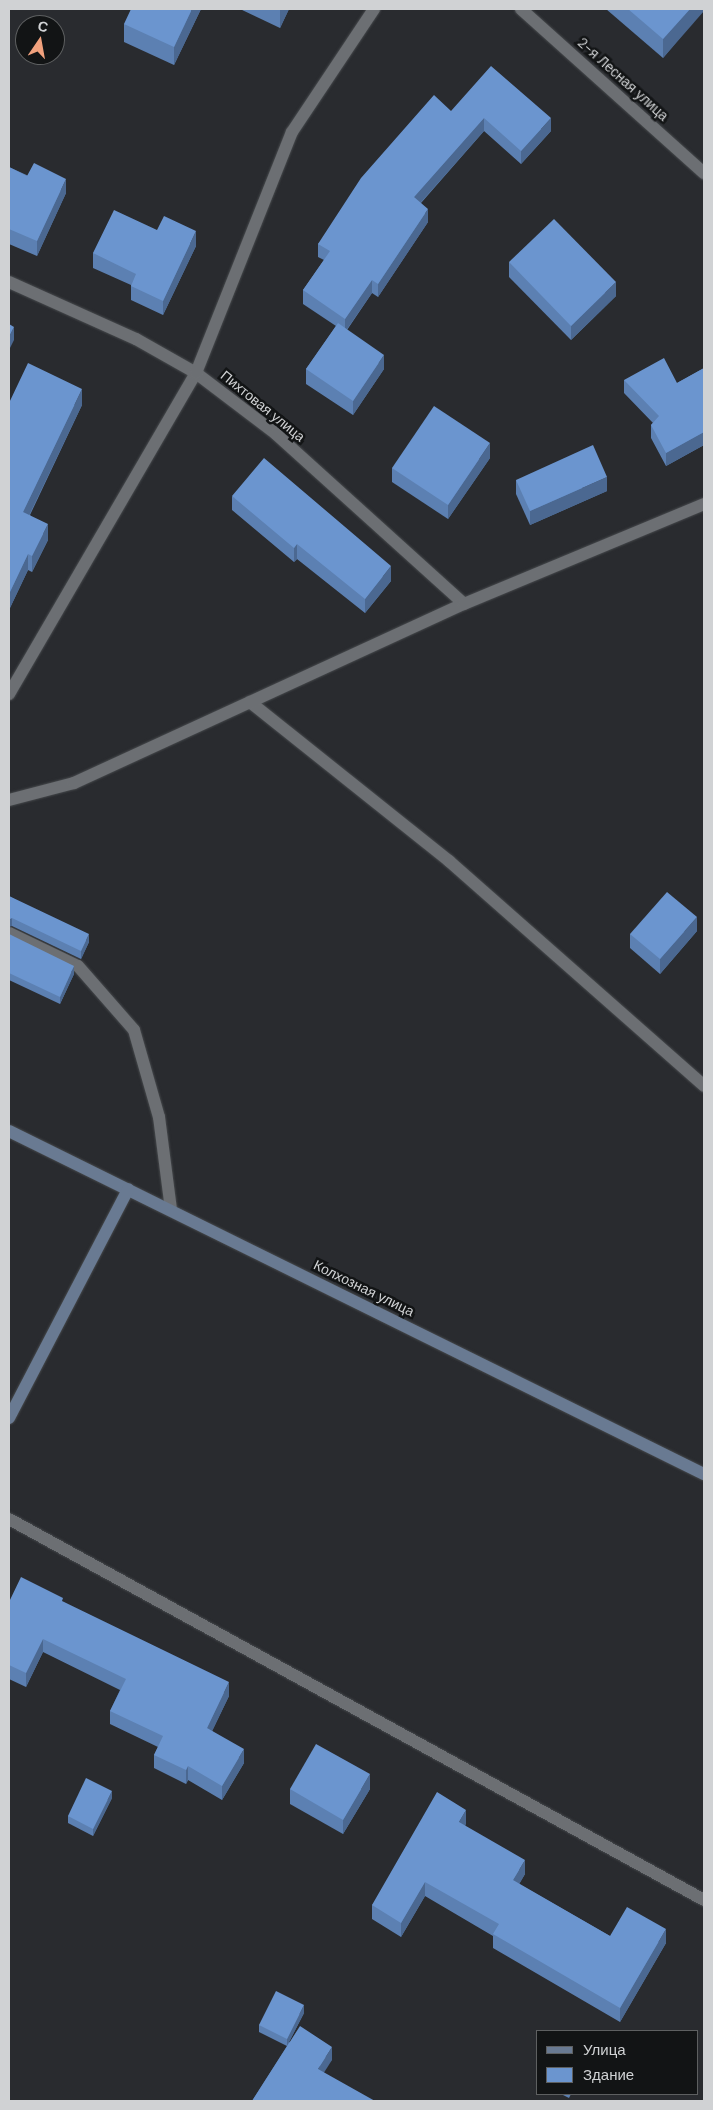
<!DOCTYPE html>
<meta charset="utf-8">
<style>
body{margin:0}
#map{position:relative;width:713px;height:2110px;overflow:hidden;background:#292b2f;font-family:"DM Sans",sans-serif}
div>[style]{position:absolute}
[style*='--x']{left:calc(var(--x)*1px);top:calc(var(--y)*1px);width:calc(var(--w)*1px);rotate:calc(var(--a)*1deg)}
.roads{filter:drop-shadow(0 0 1px #46494c) drop-shadow(0 0 1px #46494c)}
.lane>*{height:12px;margin:-6px;padding:0 6px;transform-origin:6px;border-radius:6px;background:#6c6f73}
.street>*{height:12px;margin:-6px;padding:0 6px;transform-origin:6px;border-radius:6px;background:#6c6f73}
.secondary>*{height:12px;margin:-6px;padding:0 6px;transform-origin:6px;border-radius:6px;background:#697a92}
.wall>*{inset:0;background:#5c80b2}
.shaded-wall>*{inset:0;background:#4b6891}
.building>*{inset:0;background:#6b95cf}
span{translate:-50% -50%;white-space:nowrap;text-align:center;line-height:1.15;-webkit-text-stroke:5px #121415;paint-order:stroke}
.street-label{font-size:14px;color:#d0d2d4}
.frame{position:absolute;inset:0;border:10px solid #d0d2d4;pointer-events:none}
.legend{position:absolute;left:536px;top:2030px;width:162px;height:65px;box-sizing:border-box;background:#121415;border:1px solid #5e6061;margin:0;padding:6px 9px;list-style:none;font-size:15px;color:#d0d2d4}
.legend li{display:flex;align-items:center;gap:10px;height:25px}
.legend b{width:25px;border:1px solid #5e6061}
.north{position:absolute;left:15px;top:15px;width:50px;height:50px;box-sizing:border-box;background:#121415;border:1px solid #5e6061;border-radius:50%;rotate:12deg;font-size:14px;font-weight:700;line-height:20px;text-align:center;color:#d0d2d4}
.north::after{content:'';display:block;margin:auto;width:18px;height:22px;background:#f1a17d;clip-path:polygon(50% 0,100% 100%,50% 72%,0 100%)}
</style>
<div id="map">
<div class="roads">
<div class="lane">
<i style="--x:9;--y:933;--w:76;--a:25.6"></i>
<i style="--x:78;--y:966;--w:85;--a:48.8"></i>
<i style="--x:134;--y:1030;--w:91;--a:74"></i>
<i style="--x:159;--y:1117;--w:93;--a:82.6"></i>
</div>
<div class="street">
<i style="--x:521;--y:9;--w:246;--a:41.9"></i>
<i style="--x:9;--y:282;--w:139;--a:24.2"></i>
<i style="--x:136;--y:339;--w:69;--a:29.5"></i>
<i style="--x:196;--y:373;--w:101;--a:37.3"></i>
<i style="--x:276;--y:434;--w:253;--a:42.1"></i>
<i style="--x:9;--y:694;--w:371;--a:-59.8"></i>
<i style="--x:196;--y:373;--w:259;--a:-68.3"></i>
<i style="--x:292;--y:132;--w:148;--a:-56.3"></i>
<i style="--x:250;--y:702;--w:255;--a:38.6"></i>
<i style="--x:449;--y:861;--w:340;--a:41.4"></i>
<i style="--x:9;--y:800;--w:67;--a:-14.7"></i>
<i style="--x:74;--y:783;--w:429;--a:-24.7"></i>
<i style="--x:464;--y:604;--w:260;--a:-22.6"></i>
<i style="--x:9;--y:1519;--w:793;--a:28.73"></i>
</div>
<div class="secondary">
<i style="--x:9;--y:1131;--w:775;--a:26.27"></i>
<i style="--x:9;--y:1418;--w:258;--a:-62.5"></i>
</div>
</div>
<div class="wall">
<i style="clip-path:polygon(201px 9px,174px 65px,124px 42px,124px 24px)"></i>
<i style="clip-path:polygon(240px 9px,289px 9px,280px 28px)"></i>
<i style="clip-path:polygon(606px 9px,704px 9px,663px 58px)"></i>
<i style="clip-path:polygon(451px 111px,551px 131px,521px 164px,484px 131px,421px 203px,428px 222px,378px 297px,372px 293px,347px 330px,384px 369px,353px 415px,306px 384px,306px 369px,336px 326px,303px 304px,303px 290px,324px 260px,318px 257px,318px 244px)"></i>
<i style="clip-path:polygon(9px 167px,66px 193px,37px 256px,9px 244px)"></i>
<i style="clip-path:polygon(157px 230px,196px 246px,163px 315px,131px 300px,131px 285px,93px 268px,93px 253px)"></i>
<i style="clip-path:polygon(509px 262px,616px 296px,571px 340px,509px 277px)"></i>
<i style="clip-path:polygon(704px 368px,704px 445px,666px 466px,651px 438px,651px 425px,653px 423px,624px 393px,624px 380px,677px 383px)"></i>
<i style="clip-path:polygon(9px 403px,82px 405px,30px 515px,48px 540px,32px 572px,28px 570px,9px 610px)"></i>
<i style="clip-path:polygon(490px 458px,448px 519px,392px 482px,392px 468px)"></i>
<i style="clip-path:polygon(516px 480px,607px 491px,530px 525px,516px 494px)"></i>
<i style="clip-path:polygon(232px 496px,391px 581px,365px 613px,297px 559px,294px 562px,232px 510px)"></i>
<i style="clip-path:polygon(9px 896px,89px 942px,81px 959px,12px 926px)"></i>
<i style="clip-path:polygon(697px 931px,660px 974px,630px 948px,630px 934px)"></i>
<i style="clip-path:polygon(9px 934px,74px 974px,60px 1004px,9px 980px)"></i>
<i style="clip-path:polygon(9px 1602px,63px 1602px,229px 1696px,212px 1731px,244px 1763px,222px 1800px,188px 1780px,186px 1784px,154px 1768px,154px 1755px,158px 1747px,110px 1724px,110px 1711px,120px 1690px,43px 1652px,26px 1687px,9px 1679px)"></i>
<i style="clip-path:polygon(290px 1789px,370px 1789px,343px 1834px,290px 1804px)"></i>
<i style="clip-path:polygon(112px 1798px,93px 1836px,68px 1823px,68px 1816px)"></i>
<i style="clip-path:polygon(466px 1824px,465px 1826px,525px 1874px,519px 1884px,610px 1936px,666px 1943px,620px 2022px,493px 1948px,493px 1936px,425px 1896px,401px 1937px,372px 1919px,372px 1905px)"></i>
<i style="clip-path:polygon(304px 2013px,289px 2042px,332px 2060px,252px 2101px,287px 2046px,259px 2032px,259px 2025px)"></i>
<i style="clip-path:polygon(561px 2094px,571px 2094px,569px 2098px)"></i>
</div>
<div class="shaded-wall">
<i style="clip-path:polygon(192px 9px,201px 9px,174px 65px,174px 47px)"></i>
<i style="clip-path:polygon(280px 9px,289px 9px,280px 28px)"></i>
<i style="clip-path:polygon(690px 9px,704px 9px,704px 11px,663px 58px,663px 39px)"></i>
<i style="clip-path:polygon(484px 118px,484px 131px,414px 210px,414px 197px)"></i>
<i style="clip-path:polygon(551px 118px,551px 131px,521px 164px,521px 151px)"></i>
<i style="clip-path:polygon(66px 179px,66px 193px,37px 256px,37px 241px)"></i>
<i style="clip-path:polygon(428px 209px,428px 222px,378px 297px,378px 284px)"></i>
<i style="clip-path:polygon(196px 231px,196px 246px,163px 315px,163px 301px)"></i>
<i style="clip-path:polygon(372px 280px,372px 293px,345px 332px,345px 319px)"></i>
<i style="clip-path:polygon(616px 282px,616px 296px,571px 340px,571px 326px)"></i>
<i style="clip-path:polygon(14px 327px,14px 340px,9px 350px,9px 337px)"></i>
<i style="clip-path:polygon(384px 355px,384px 369px,353px 415px,353px 401px)"></i>
<i style="clip-path:polygon(82px 389px,82px 405px,23px 528px,23px 512px)"></i>
<i style="clip-path:polygon(704px 432px,704px 445px,666px 466px,666px 453px)"></i>
<i style="clip-path:polygon(490px 443px,490px 458px,448px 519px,448px 505px)"></i>
<i style="clip-path:polygon(607px 477px,607px 491px,530px 525px,530px 511px)"></i>
<i style="clip-path:polygon(48px 524px,48px 540px,32px 572px,32px 556px)"></i>
<i style="clip-path:polygon(297px 544px,297px 559px,294px 562px,294px 548px)"></i>
<i style="clip-path:polygon(28px 554px,28px 570px,9px 610px,9px 594px)"></i>
<i style="clip-path:polygon(391px 566px,391px 581px,365px 613px,365px 599px)"></i>
<i style="clip-path:polygon(697px 917px,697px 931px,660px 974px,660px 959px)"></i>
<i style="clip-path:polygon(12px 918px,12px 926px,9px 927px,9px 920px)"></i>
<i style="clip-path:polygon(89px 934px,89px 942px,81px 959px,81px 951px)"></i>
<i style="clip-path:polygon(74px 966px,74px 974px,60px 1004px,60px 997px)"></i>
<i style="clip-path:polygon(43px 1639px,43px 1652px,26px 1687px,26px 1673px)"></i>
<i style="clip-path:polygon(229px 1682px,229px 1696px,207px 1742px,207px 1728px)"></i>
<i style="clip-path:polygon(244px 1749px,244px 1763px,222px 1800px,222px 1786px)"></i>
<i style="clip-path:polygon(188px 1766px,188px 1780px,186px 1784px,186px 1770px)"></i>
<i style="clip-path:polygon(370px 1774px,370px 1789px,343px 1834px,343px 1820px)"></i>
<i style="clip-path:polygon(112px 1791px,112px 1798px,93px 1836px,93px 1829px)"></i>
<i style="clip-path:polygon(466px 1810px,466px 1824px,459px 1837px,459px 1822px)"></i>
<i style="clip-path:polygon(525px 1860px,525px 1874px,513px 1895px,513px 1880px)"></i>
<i style="clip-path:polygon(425px 1882px,425px 1896px,401px 1937px,401px 1923px)"></i>
<i style="clip-path:polygon(666px 1929px,666px 1943px,620px 2022px,620px 2008px)"></i>
<i style="clip-path:polygon(304px 2005px,304px 2013px,287px 2046px,287px 2039px)"></i>
<i style="clip-path:polygon(332px 2047px,332px 2060px,318px 2082px,318px 2069px)"></i>
</div>
<div class="building">
<i style="clip-path:polygon(131px 9px,192px 9px,174px 47px,124px 24px)"></i>
<i style="clip-path:polygon(628px 9px,690px 9px,663px 39px)"></i>
<i style="clip-path:polygon(491px 66px,551px 118px,521px 151px,484px 118px,414px 197px,428px 209px,378px 284px,372px 280px,345px 319px,303px 290px,330px 251px,318px 244px,361px 178px,434px 95px,451px 111px)"></i>
<i style="clip-path:polygon(34px 163px,66px 179px,37px 241px,9px 229px,9px 167px,27px 176px)"></i>
<i style="clip-path:polygon(114px 210px,157px 230px,164px 216px,196px 231px,163px 301px,131px 286px,136px 274px,93px 253px)"></i>
<i style="clip-path:polygon(554px 219px,616px 282px,571px 326px,509px 262px)"></i>
<i style="clip-path:polygon(338px 323px,384px 355px,353px 401px,306px 369px)"></i>
<i style="clip-path:polygon(9px 324px,14px 327px,9px 337px)"></i>
<i style="clip-path:polygon(664px 358px,677px 383px,704px 368px,704px 432px,666px 453px,651px 425px,659px 416px,624px 380px)"></i>
<i style="clip-path:polygon(28px 363px,82px 389px,23px 512px,48px 524px,32px 556px,28px 554px,9px 594px,9px 403px)"></i>
<i style="clip-path:polygon(434px 406px,490px 443px,448px 505px,392px 468px)"></i>
<i style="clip-path:polygon(593px 445px,607px 477px,530px 511px,516px 480px)"></i>
<i style="clip-path:polygon(264px 458px,391px 566px,365px 599px,297px 544px,294px 548px,232px 496px)"></i>
<i style="clip-path:polygon(667px 892px,697px 917px,660px 959px,630px 934px)"></i>
<i style="clip-path:polygon(9px 896px,89px 934px,81px 951px,12px 918px,9px 920px)"></i>
<i style="clip-path:polygon(9px 934px,74px 966px,60px 997px,9px 973px)"></i>
<i style="clip-path:polygon(21px 1577px,63px 1598px,62px 1601px,229px 1682px,207px 1728px,244px 1749px,222px 1786px,188px 1766px,186px 1770px,154px 1755px,163px 1736px,110px 1711px,126px 1679px,43px 1639px,26px 1673px,9px 1665px,9px 1602px)"></i>
<i style="clip-path:polygon(316px 1744px,370px 1774px,343px 1820px,290px 1789px)"></i>
<i style="clip-path:polygon(86px 1778px,112px 1791px,93px 1829px,68px 1816px)"></i>
<i style="clip-path:polygon(437px 1792px,466px 1810px,459px 1822px,525px 1860px,513px 1880px,610px 1936px,627px 1907px,666px 1929px,620px 2008px,493px 1934px,499px 1924px,425px 1882px,401px 1923px,372px 1905px)"></i>
<i style="clip-path:polygon(276px 1991px,304px 2005px,287px 2039px,259px 2025px)"></i>
<i style="clip-path:polygon(300px 2026px,332px 2047px,318px 2069px,375px 2101px,252px 2101px)"></i>
</div>
<div class="street-label">
<span style="left:623px;top:79px;rotate:42deg">2-я Лесная улица</span>
<span style="left:263px;top:406px;rotate:39deg">Пихтовая улица</span>
<span style="left:364px;top:1288px;rotate:26deg">Колхозная улица</span>
</div>
<div class="frame"></div>
<ul class="legend">
<li><b style="height:6px;background:#697a92"></b>Улица</li>
<li><b style="height:14px;background:#6b95cf"></b>Здание</li>
</ul>
<div class="north">С</div>
</div>
